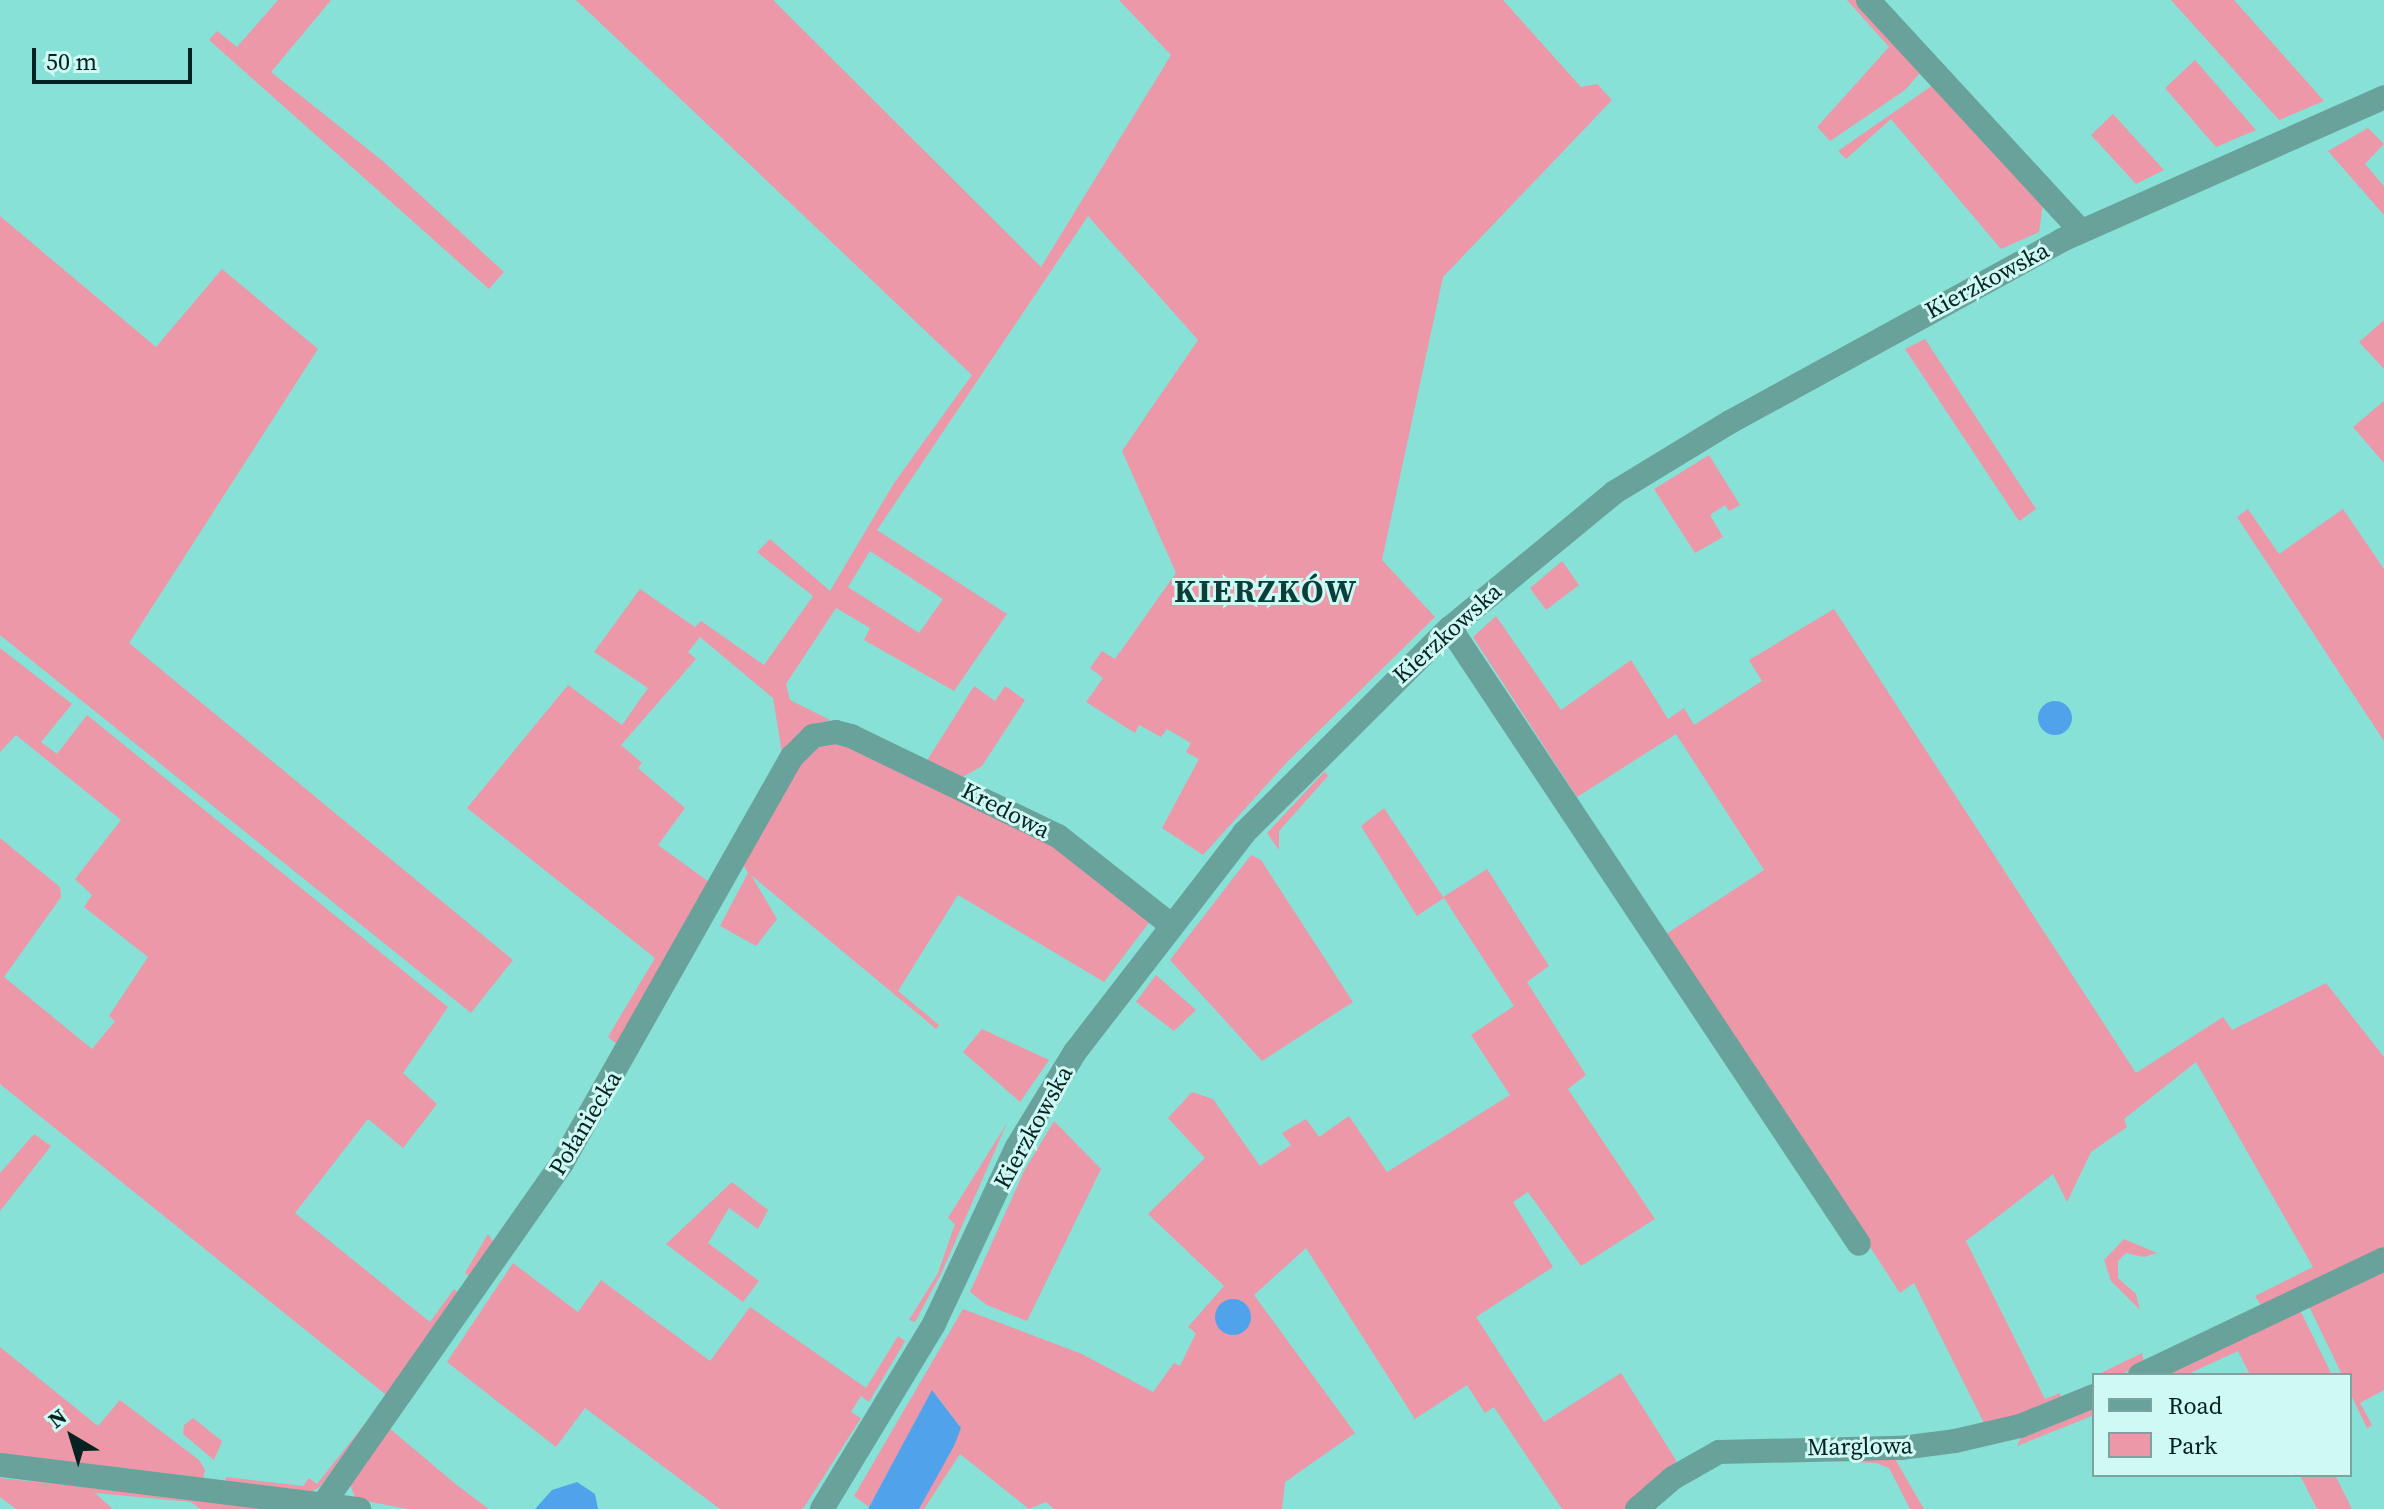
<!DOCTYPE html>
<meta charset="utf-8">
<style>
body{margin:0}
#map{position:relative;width:2384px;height:1509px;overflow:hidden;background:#87e1d7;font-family:"Source Serif 4",serif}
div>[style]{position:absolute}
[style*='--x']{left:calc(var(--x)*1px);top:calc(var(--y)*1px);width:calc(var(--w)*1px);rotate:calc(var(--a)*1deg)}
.green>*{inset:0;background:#ec98a9}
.water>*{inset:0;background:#50a3ea}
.round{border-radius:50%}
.minor>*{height:24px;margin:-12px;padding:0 12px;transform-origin:12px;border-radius:12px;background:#69a19b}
span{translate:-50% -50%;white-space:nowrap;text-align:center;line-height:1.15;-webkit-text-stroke:6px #cff9f3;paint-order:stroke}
.street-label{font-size:24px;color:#04221f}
.district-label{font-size:32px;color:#093e3a;font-weight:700;letter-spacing:2px}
.legend{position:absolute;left:2092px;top:1373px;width:260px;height:104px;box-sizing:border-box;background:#cff9f3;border:2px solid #7ea39e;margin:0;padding:10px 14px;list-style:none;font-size:24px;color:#04221f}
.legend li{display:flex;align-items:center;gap:16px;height:40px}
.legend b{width:40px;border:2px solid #7ea39e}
.north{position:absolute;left:32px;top:1397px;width:80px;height:80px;-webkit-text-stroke:6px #cff9f3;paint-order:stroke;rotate:322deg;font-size:22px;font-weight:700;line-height:32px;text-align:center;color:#04221f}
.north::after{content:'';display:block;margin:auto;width:28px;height:36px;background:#04221f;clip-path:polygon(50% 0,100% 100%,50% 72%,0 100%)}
.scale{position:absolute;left:32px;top:48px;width:160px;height:36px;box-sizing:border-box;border:4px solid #04221f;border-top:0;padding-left:10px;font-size:24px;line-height:28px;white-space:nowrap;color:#04221f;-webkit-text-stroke:6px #cff9f3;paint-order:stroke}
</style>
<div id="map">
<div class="green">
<i style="clip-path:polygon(278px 0,331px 0,271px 72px,384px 162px,504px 272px,489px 289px,209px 40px,217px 31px,237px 47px)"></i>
<i style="clip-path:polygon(evenodd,576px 0,773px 0,1041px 267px,1171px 55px,1119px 0,1503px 0,1581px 87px,1597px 84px,1612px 100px,1443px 277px,1382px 560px,1435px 617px,1288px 761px,1203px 855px,1162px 828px,1199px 759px,1186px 752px,1191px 743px,1167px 729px,1161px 737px,1139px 725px,1135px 733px,1086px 702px,1103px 678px,1090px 668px,1102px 651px,1115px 659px,1176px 573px,1122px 451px,1198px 340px,1088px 216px,877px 530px,1007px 614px,954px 691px,864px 640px,870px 628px,836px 608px,786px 684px,790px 700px,830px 720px,800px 732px,782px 753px,773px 698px,700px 637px,688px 652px,696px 659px,621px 745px,642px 763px,638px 768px,685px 808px,658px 845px,709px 882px,619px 1046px,608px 1037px,655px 958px,467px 808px,568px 685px,622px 725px,648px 688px,594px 652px,640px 589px,695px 627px,701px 621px,764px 665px,813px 596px,757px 552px,770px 539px,830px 591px,894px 483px,972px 375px,576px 0,870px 551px,943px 599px,919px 633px,848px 587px,870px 551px)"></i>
<i style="clip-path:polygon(1847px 0,1857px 0,1920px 73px,1905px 90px,1830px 141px,1817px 127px,1889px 47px)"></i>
<i style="clip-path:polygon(2171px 0,2234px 0,2324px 101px,2279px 120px)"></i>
<i style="clip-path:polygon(2195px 60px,2256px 130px,2216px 147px,2165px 88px)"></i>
<i style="clip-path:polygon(1933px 85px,2043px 204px,2039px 232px,2001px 249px,1891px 119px,1846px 159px,1838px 151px)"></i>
<i style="clip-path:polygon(2113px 114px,2164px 170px,2136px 184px,2091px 135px)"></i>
<i style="clip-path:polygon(2368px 128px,2384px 144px,2365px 164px,2384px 186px,2384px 215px,2328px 151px)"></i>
<i style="clip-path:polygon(0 216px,156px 347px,222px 269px,318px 349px,129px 643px,513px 960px,471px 1013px,0 635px)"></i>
<i style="clip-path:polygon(2384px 320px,2384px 369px,2359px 342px)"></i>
<i style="clip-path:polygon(1925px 339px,2036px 509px,2019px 521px,1905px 349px)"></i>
<i style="clip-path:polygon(2384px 401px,2384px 463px,2353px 427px)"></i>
<i style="clip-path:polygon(1709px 455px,1740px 505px,1729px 511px,1725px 505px,1710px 515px,1723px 537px,1695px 553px,1654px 489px)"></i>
<i style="clip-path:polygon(2248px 509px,2279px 554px,2343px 509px,2384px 569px,2384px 741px,2237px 517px)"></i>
<i style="clip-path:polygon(1562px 561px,1579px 585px,1546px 610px,1530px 588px)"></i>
<i style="clip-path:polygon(1834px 609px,2136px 1073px,2223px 1017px,2232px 1030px,2326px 983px,2384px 1057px,2384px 1249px,2262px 1307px,2255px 1296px,2313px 1267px,2196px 1062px,2124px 1119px,2127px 1127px,2091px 1152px,2067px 1202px,2053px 1174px,1966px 1241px,2045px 1399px,2060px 1393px,2062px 1402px,1986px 1427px,1914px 1283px,1900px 1293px,1666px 934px,1764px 870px,1676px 734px,1577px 797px,1473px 637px,1496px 616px,1561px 710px,1631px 660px,1668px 719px,1684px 708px,1694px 725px,1762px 681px,1749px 660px)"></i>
<i style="clip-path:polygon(0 648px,72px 704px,41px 742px,57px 754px,87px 715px,448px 1007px,403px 1073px,437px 1104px,403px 1148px,368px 1119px,295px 1213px,430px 1322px,454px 1289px,463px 1297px,390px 1398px,0 1084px,0 838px,60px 887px,61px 897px,4px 977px,92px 1049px,115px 1021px,109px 1016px,148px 957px,84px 907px,92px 895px,75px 879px,121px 820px,16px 735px,0 752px)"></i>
<i style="clip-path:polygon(974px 686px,995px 701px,1005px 686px,1025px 700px,982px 766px,961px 778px,926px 762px)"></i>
<i style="clip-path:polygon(830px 744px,842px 744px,1033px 834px,1097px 875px,1151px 920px,1104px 982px,958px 895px,898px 991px,939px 1025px,936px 1029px,751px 875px,777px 919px,756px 946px,720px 926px,748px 873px,743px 864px,795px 768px,819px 746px)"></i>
<i style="clip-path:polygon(1325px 771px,1328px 776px,1279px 831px,1279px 850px,1267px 833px)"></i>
<i style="clip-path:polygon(1384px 808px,1443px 897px,1487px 869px,1549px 966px,1527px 982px,1586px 1075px,1568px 1089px,1655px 1219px,1581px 1266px,1528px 1192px,1513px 1202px,1553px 1267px,1476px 1317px,1544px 1422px,1621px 1373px,1676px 1460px,1675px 1466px,1624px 1509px,1562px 1509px,1494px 1407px,1485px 1413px,1467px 1385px,1415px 1419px,1306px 1248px,1254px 1295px,1355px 1433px,1285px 1482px,1282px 1509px,1054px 1509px,1046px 1502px,1029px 1509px,960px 1454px,924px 1509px,919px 1509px,961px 1428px,933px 1391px,869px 1507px,854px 1496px,963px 1309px,1082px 1354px,1153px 1392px,1174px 1363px,1180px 1366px,1196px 1333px,1188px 1327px,1224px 1286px,1148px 1214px,1205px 1158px,1168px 1118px,1192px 1092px,1213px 1099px,1260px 1166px,1291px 1145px,1282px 1133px,1306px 1119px,1319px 1137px,1349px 1116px,1387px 1172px,1510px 1095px,1471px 1035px,1514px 1006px,1444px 898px,1417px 916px,1361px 826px)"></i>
<i style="clip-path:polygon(1251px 855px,1261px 860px,1353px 1002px,1262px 1061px,1170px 960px)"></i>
<i style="clip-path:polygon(1156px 975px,1196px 1010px,1174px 1031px,1136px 1002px)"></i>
<i style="clip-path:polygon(982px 1029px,1049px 1060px,1020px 1102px,963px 1052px)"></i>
<i style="clip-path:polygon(1054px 1121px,1101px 1169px,1027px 1321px,987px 1305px,970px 1292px,1024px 1171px)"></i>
<i style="clip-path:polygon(1007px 1123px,941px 1274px,915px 1322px,909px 1320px,938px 1273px,955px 1224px,948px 1218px)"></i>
<i style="clip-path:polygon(34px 1134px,51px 1146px,0 1211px,0 1173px)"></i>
<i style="clip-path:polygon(732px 1182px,768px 1210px,758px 1229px,729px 1208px,708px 1243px,759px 1281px,743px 1302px,666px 1244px)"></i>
<i style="clip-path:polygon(488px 1234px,497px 1247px,474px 1280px,465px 1273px)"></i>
<i style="clip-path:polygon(2124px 1239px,2157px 1253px,2144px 1257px,2126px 1253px,2118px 1261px,2118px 1278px,2136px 1294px,2140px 1310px,2111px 1281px,2104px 1260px)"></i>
<i style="clip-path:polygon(513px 1263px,578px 1312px,601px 1280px,710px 1361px,750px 1307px,866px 1388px,898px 1336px,905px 1341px,869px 1402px,861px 1396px,851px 1412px,861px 1418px,803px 1509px,720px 1509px,585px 1408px,556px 1447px,447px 1362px)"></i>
<i style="clip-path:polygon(2384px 1268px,2384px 1390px,2360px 1403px,2372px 1425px,2367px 1428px,2350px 1393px,2350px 1375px,2342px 1375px,2308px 1304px)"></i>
<i style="clip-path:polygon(2299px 1308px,2332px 1375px,2250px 1375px,2238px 1351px,2186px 1375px,2160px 1375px)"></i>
<i style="clip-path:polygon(0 1347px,98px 1426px,120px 1400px,199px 1460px,205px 1470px,203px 1480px,0 1458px)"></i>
<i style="clip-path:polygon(2142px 1353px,2144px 1364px,2120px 1375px,2097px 1375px)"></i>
<i style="clip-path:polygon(2094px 1405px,2094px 1415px,2017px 1446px,2020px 1439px)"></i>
<i style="clip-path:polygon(375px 1411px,320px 1487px,311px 1492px,225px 1483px,226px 1477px,303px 1486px,309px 1478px,317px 1484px)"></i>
<i style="clip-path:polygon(193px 1418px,222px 1441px,214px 1460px,183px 1434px,184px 1425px)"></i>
<i style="clip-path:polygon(389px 1428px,458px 1486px,489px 1509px,407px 1509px,356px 1499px,349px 1483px)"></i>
<i style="clip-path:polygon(1775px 1459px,1895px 1459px,1924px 1509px,1910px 1509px,1889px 1468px,1876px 1463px)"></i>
<i style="clip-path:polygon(2300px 1475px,2335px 1475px,2352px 1509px,2317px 1509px)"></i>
<i style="clip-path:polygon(0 1478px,86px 1487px,293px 1509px,200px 1509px,191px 1502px,95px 1493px,113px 1509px,16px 1509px,0 1497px)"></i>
</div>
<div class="water">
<i class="round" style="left:2038px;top:701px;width:34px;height:34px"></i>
<i class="round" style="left:1215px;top:1299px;width:36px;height:36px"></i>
<i style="clip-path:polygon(932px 1390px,961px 1428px,954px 1446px,919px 1509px,868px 1509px)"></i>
<i style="clip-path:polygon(577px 1482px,595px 1494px,598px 1509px,535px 1509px,552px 1490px)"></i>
</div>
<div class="minor">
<i style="--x:1868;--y:0;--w:314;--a:47.3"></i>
<i style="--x:1450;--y:628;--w:739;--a:56.42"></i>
<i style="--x:2140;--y:1375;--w:270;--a:-25.4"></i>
<i style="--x:0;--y:1465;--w:362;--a:7"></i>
<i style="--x:324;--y:1503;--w:415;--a:-55"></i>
<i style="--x:562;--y:1163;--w:467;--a:-60.5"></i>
<i style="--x:792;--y:757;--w:30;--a:-45"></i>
<i style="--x:813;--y:736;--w:23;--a:-10"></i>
<i style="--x:836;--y:732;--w:16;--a:15"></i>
<i style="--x:851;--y:736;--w:230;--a:25.8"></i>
<i style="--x:1058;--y:836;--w:142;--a:38.2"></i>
<i style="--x:822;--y:1509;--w:216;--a:-58.8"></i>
<i style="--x:934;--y:1324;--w:195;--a:-64.9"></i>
<i style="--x:1017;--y:1147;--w:111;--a:-58.6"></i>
<i style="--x:1075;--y:1052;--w:277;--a:-52.3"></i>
<i style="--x:1244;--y:833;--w:291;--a:-44.9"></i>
<i style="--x:1450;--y:628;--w:214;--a:-39.5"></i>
<i style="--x:1615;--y:492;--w:135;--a:-31.3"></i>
<i style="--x:1730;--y:422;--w:379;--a:-28.7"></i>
<i style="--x:2062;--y:240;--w:352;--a:-23.9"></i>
<i style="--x:1637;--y:1509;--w:48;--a:-40.7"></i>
<i style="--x:1673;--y:1478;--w:53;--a:-29.5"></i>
<i style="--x:1719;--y:1452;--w:182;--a:-1.3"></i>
<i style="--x:1901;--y:1448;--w:54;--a:-7.4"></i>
<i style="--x:1955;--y:1441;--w:67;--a:-13"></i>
<i style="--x:2020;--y:1426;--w:80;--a:-22.1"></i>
</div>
<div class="street-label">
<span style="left:1987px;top:280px;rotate:-28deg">Kierzkowska</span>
<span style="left:1447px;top:633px;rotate:-42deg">Kierzkowska</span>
<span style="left:1006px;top:810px;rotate:27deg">Kredowa</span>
<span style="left:585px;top:1123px;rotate:-59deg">Połaniecka</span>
<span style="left:1033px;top:1127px;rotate:-61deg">Kierzkowska</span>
<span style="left:1860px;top:1446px;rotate:-1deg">Marglowa</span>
</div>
<div class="district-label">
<span style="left:1266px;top:591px">KIERZKÓW</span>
</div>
<ul class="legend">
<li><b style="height:10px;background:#69a19b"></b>Road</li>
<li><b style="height:22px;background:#ec98a9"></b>Park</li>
</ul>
<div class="north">N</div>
<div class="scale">50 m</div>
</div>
